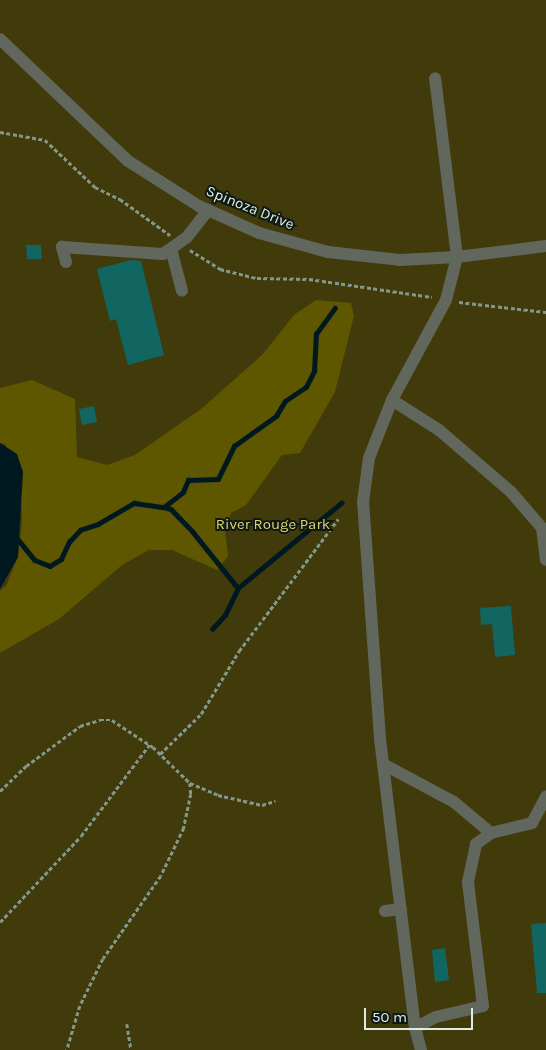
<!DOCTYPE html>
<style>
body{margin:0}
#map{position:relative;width:546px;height:1050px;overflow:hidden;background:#1c3528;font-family:Karla,sans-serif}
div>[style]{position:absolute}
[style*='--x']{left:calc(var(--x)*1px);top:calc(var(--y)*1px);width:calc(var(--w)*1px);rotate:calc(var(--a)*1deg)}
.green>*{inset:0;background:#413b0b}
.forest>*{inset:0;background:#5f5600}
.water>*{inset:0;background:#00181f}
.stream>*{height:4.5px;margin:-2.25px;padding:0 2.25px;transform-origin:2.25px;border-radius:2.25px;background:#00181f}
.building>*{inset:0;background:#126661}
.path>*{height:2.5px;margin-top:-1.25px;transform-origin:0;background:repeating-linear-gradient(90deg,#83978c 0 4px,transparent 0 6.5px)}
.minor>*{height:12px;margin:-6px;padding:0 6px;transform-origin:6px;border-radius:6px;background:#61675d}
span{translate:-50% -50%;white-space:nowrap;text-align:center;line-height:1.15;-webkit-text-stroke:4px #0f1914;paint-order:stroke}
.street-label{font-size:15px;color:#deede4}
.park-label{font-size:15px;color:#e0d46e}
.scale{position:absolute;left:364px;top:1008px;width:109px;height:22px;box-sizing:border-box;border:2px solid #deede4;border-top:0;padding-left:6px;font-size:15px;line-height:18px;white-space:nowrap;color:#deede4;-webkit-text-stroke:4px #0f1914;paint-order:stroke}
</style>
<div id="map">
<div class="green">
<i style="clip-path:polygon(0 0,546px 0,546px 1050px,0 1050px)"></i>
</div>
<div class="forest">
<i style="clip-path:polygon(316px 300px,351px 303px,354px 316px,335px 392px,300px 453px,282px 455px,246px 505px,231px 513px,225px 530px,228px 556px,217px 570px,172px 550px,149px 550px,122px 565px,59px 619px,0 653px,0 591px,6px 586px,18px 557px,22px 521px,21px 500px,5px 444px,0 443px,0 388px,32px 380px,75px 399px,77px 457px,107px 465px,135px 455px,201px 409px,262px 355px,294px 315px)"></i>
</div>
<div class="water">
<i style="clip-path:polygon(0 443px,17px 454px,23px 472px,18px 557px,0 589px)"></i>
</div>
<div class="stream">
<i style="--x:164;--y:507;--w:24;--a:-38"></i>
<i style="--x:183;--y:492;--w:13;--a:-67"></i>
<i style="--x:188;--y:480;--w:30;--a:-2"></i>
<i style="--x:218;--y:479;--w:37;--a:-64"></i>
<i style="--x:234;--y:446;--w:52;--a:-35.5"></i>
<i style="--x:276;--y:416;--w:17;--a:-59"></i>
<i style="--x:285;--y:401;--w:25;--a:-34"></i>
<i style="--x:306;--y:387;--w:18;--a:-63"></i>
<i style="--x:314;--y:371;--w:37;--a:-87"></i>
<i style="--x:316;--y:334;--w:32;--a:-54"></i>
<i style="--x:17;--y:538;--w:28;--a:51"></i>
<i style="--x:35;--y:560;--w:16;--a:22"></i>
<i style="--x:50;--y:566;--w:13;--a:-32"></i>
<i style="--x:61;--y:559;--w:19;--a:-65"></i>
<i style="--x:69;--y:542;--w:16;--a:-47"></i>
<i style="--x:80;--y:530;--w:19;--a:-18"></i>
<i style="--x:98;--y:524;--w:42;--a:-30.3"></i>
<i style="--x:134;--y:503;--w:30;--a:8"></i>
<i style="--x:164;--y:507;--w:7;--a:16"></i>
<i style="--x:171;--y:509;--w:32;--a:46"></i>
<i style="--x:193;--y:532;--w:72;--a:51.2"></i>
<i style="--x:212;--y:629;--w:19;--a:-47"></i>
<i style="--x:225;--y:615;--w:30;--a:-64"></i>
<i style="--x:238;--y:588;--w:134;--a:-39.5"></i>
</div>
<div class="building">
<i style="clip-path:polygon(26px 245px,41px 245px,42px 259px,27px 259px)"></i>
<i style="clip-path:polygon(131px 260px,141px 261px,164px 355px,128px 365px,116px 319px,110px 321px,97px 269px)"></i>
<i style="clip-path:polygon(94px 406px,97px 422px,82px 425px,79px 409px)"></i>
<i style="clip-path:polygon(511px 606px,515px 655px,495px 657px,492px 624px,481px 625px,480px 608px)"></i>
<i style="clip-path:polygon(546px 923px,546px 993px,537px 993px,531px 924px)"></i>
<i style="clip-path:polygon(445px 948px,449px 980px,435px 982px,432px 950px)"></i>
</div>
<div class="path">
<i style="--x:0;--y:132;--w:46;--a:10.1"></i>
<i style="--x:45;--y:140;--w:69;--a:43.2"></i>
<i style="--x:95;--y:187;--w:28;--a:26"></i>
<i style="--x:120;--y:199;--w:62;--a:35.8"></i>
<i style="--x:190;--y:250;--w:36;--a:32"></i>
<i style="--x:220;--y:269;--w:38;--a:14"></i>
<i style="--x:257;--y:278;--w:52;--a:1.1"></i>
<i style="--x:309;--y:279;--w:124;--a:8.3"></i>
<i style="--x:459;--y:302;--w:88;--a:6.6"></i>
<i style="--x:160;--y:754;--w:57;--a:-44.3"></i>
<i style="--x:201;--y:714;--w:74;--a:-58.9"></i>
<i style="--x:239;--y:651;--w:165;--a:-53.1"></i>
<i style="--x:190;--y:783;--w:30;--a:23"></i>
<i style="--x:218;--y:795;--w:45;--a:12.8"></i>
<i style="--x:262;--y:805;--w:14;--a:-17"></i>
<i style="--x:0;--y:791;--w:36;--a:-44"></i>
<i style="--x:26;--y:766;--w:67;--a:-36.5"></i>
<i style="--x:80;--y:726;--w:21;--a:-17"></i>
<i style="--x:100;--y:720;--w:12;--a:0"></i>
<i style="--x:112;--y:720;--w:49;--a:33.4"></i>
<i style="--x:153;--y:747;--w:52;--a:44.2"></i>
<i style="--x:190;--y:783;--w:11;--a:85"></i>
<i style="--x:191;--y:794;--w:35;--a:102"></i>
<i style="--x:184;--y:828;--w:53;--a:115.6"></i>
<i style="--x:161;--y:876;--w:101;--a:124.9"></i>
<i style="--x:103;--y:959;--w:52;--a:116.1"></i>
<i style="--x:80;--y:1006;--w:46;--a:106.5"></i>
<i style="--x:0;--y:922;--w:118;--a:-46.7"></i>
<i style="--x:81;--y:836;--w:114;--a:-53.2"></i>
<i style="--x:127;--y:1024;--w:26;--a:81"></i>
</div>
<div class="minor">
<i style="--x:0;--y:39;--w:177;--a:43.6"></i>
<i style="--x:128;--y:161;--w:84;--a:32.4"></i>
<i style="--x:199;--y:206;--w:66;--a:24.2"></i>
<i style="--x:259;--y:233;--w:72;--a:15.4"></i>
<i style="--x:328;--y:252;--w:72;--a:6.3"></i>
<i style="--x:400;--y:260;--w:57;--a:-3"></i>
<i style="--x:457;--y:257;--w:90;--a:-7"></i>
<i style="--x:171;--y:249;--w:43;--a:75.3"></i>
<i style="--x:66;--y:262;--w:16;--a:-105"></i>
<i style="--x:62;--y:247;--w:101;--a:4"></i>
<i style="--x:163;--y:254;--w:29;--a:-35"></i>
<i style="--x:187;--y:237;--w:34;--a:-52"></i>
<i style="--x:392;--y:400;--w:56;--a:32.6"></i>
<i style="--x:439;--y:430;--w:95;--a:40.7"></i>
<i style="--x:511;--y:492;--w:48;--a:49.3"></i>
<i style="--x:542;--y:528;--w:32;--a:83"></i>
<i style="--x:383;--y:764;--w:81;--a:28.2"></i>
<i style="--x:454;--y:802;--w:48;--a:40"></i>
<i style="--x:385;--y:911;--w:16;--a:-7"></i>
<i style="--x:415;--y:1028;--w:24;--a:-28"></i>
<i style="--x:436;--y:1017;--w:48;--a:-13.2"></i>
<i style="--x:483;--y:1006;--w:125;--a:-96.9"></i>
<i style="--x:468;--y:882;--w:39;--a:-78"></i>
<i style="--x:476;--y:844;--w:19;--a:-36"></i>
<i style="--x:491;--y:833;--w:42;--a:-13.7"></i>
<i style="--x:532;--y:823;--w:30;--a:-62"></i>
<i style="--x:421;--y:1050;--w:23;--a:-105"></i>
<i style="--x:415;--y:1028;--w:292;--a:-96.9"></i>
<i style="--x:380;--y:738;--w:237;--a:-94.1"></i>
<i style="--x:363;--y:502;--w:44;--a:-82.2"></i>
<i style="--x:369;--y:458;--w:62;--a:-68.4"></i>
<i style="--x:392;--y:400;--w:114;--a:-61.6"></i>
<i style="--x:446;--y:300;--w:44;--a:-75.7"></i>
<i style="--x:457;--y:257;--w:180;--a:-97"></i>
</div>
<div class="street-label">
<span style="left:250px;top:208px;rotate:22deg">Spinoza Drive</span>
</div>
<div class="park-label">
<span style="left:273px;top:525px">River Rouge Park</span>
</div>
<div class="scale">50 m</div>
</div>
